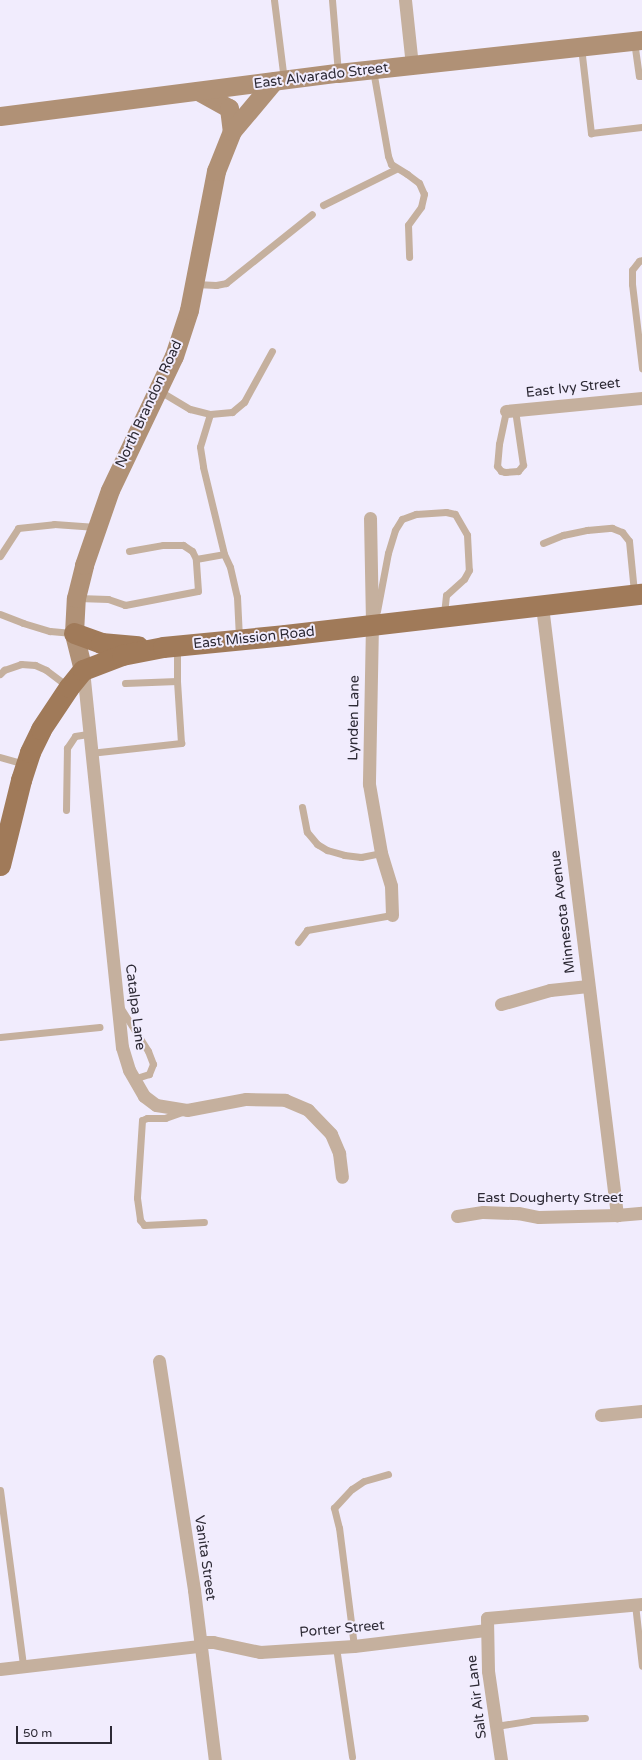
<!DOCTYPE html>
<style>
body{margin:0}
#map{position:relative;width:642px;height:1760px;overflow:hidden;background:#f1ecfd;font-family:"Varela Round",sans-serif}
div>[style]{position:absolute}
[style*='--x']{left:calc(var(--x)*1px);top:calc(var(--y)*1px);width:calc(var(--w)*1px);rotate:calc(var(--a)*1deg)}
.lane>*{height:7px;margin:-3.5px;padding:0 3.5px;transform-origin:3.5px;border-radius:3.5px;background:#c5b09e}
.street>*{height:13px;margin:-6.5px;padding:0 6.5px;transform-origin:6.5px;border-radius:6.5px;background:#c5b09e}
.secondary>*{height:19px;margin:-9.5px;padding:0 9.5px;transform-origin:9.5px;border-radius:9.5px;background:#b09176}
.primary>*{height:21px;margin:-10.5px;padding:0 10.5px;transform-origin:10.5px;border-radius:10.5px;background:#a07a59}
span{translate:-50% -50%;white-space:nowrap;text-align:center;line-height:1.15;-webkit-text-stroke:4px #f1ecfd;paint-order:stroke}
.street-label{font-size:14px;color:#2d2a35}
.scale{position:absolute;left:16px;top:1726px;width:96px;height:18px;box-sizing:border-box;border:2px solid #2d2a35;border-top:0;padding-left:5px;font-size:12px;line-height:14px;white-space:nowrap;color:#2d2a35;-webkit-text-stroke:3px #f1ecfd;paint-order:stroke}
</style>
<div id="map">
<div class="lane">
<i style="--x:274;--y:0;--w:81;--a:82.9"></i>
<i style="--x:332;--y:0;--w:73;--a:85.3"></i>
<i style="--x:634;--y:41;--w:35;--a:82"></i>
<i style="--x:639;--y:76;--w:3;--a:0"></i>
<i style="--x:581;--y:47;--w:87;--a:83.4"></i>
<i style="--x:591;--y:133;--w:51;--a:-6.7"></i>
<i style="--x:373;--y:70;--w:87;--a:80.1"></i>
<i style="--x:388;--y:156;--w:9;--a:69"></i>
<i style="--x:391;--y:164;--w:19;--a:32"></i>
<i style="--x:407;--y:174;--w:15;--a:37"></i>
<i style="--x:419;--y:183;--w:12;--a:66"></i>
<i style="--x:424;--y:194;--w:13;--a:103"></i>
<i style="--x:421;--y:207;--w:22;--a:126"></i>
<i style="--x:408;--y:225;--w:32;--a:88"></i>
<i style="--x:323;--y:205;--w:81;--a:-26.3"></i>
<i style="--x:642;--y:260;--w:3;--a:162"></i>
<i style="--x:639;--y:261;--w:11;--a:128"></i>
<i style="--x:632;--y:270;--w:14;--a:90"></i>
<i style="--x:632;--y:284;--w:85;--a:83.2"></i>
<i style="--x:195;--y:284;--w:21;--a:3"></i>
<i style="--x:216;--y:285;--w:10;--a:-11"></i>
<i style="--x:226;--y:283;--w:110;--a:-38.7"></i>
<i style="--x:158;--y:390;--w:37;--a:31"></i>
<i style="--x:190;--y:409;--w:21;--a:14"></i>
<i style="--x:210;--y:414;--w:22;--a:-5"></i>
<i style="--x:232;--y:412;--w:16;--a:-40"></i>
<i style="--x:244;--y:402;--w:58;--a:-61.2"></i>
<i style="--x:506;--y:411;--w:34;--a:102"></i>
<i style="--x:499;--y:444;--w:22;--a:95"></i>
<i style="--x:497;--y:466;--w:6;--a:51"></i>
<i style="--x:501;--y:471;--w:4;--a:14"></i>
<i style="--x:505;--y:472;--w:13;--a:-4"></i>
<i style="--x:518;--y:471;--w:8;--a:-50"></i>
<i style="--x:523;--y:465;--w:56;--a:-98.3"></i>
<i style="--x:210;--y:414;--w:34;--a:107"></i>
<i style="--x:200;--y:447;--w:20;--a:81"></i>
<i style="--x:203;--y:467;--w:89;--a:76.4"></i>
<i style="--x:543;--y:543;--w:22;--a:-22"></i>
<i style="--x:563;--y:535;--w:25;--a:-12"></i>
<i style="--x:587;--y:530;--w:25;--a:-5"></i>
<i style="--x:612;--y:528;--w:11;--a:22"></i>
<i style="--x:622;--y:532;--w:11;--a:52"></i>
<i style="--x:629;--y:541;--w:51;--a:84.4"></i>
<i style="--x:129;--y:551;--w:35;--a:-10"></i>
<i style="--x:163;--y:545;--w:20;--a:0"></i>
<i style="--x:183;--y:545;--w:11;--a:34"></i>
<i style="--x:192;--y:551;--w:9;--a:63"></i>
<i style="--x:0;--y:556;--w:33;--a:-57"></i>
<i style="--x:18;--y:528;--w:36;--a:-6"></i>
<i style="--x:54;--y:524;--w:42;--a:4.1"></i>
<i style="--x:78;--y:598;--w:30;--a:2"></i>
<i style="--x:108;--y:599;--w:18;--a:19"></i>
<i style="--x:125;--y:605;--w:74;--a:-10.9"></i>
<i style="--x:198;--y:591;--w:32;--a:-94"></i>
<i style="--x:196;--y:559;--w:28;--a:-10"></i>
<i style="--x:224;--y:554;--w:14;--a:65"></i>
<i style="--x:230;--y:567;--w:31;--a:77"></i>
<i style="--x:237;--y:597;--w:41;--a:87.2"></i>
<i style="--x:377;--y:611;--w:59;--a:-79.3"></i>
<i style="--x:388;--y:553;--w:24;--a:-73"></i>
<i style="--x:395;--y:530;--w:13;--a:-58"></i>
<i style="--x:402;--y:519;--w:15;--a:-20"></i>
<i style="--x:416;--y:514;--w:30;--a:-4"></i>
<i style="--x:446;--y:512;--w:9;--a:13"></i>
<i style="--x:455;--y:514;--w:24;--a:60"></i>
<i style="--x:467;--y:535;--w:35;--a:87"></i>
<i style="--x:469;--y:570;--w:10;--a:119"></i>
<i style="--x:464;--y:579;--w:24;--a:138"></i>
<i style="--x:446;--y:595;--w:19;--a:96"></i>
<i style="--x:0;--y:614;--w:25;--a:21"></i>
<i style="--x:23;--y:623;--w:28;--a:17"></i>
<i style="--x:50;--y:631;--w:22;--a:5"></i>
<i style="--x:0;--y:674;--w:6;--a:-45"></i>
<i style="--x:4;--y:670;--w:18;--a:-19"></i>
<i style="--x:21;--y:664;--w:14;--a:4"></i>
<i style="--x:35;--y:665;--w:12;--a:24"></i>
<i style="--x:46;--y:670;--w:26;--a:37"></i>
<i style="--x:125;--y:683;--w:52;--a:-2.2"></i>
<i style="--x:177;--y:681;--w:33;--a:-90"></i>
<i style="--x:90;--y:753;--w:92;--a:-6.3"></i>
<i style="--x:181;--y:743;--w:62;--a:-93.7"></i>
<i style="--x:0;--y:757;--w:26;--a:16"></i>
<i style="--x:302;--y:807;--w:25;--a:79"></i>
<i style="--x:307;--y:832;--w:16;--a:50"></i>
<i style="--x:317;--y:844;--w:12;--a:31"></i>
<i style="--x:327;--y:850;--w:18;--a:16"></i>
<i style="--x:344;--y:855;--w:17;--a:7"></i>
<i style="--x:361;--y:857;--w:20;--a:-11"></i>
<i style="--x:66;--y:810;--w:62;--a:-89.1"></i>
<i style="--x:67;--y:748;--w:14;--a:-56"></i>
<i style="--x:75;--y:736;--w:13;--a:-9"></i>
<i style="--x:298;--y:942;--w:15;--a:-53"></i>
<i style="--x:307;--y:930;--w:86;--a:-10"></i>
<i style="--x:120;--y:1007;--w:52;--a:57.5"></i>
<i style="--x:148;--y:1051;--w:14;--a:69"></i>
<i style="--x:153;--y:1064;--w:11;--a:112"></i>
<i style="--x:149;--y:1074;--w:16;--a:162"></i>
<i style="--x:0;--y:1037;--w:100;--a:-5.7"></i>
<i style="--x:185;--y:1111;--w:21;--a:161"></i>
<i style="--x:165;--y:1118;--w:18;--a:180"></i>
<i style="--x:147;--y:1118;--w:5;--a:158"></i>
<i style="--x:142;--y:1120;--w:78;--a:93.7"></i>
<i style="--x:137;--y:1198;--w:22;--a:82"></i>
<i style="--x:140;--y:1220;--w:6;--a:51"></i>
<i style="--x:144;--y:1225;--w:60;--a:-2.9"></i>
<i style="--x:0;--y:1490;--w:177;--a:82.5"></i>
<i style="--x:635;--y:1604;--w:62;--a:83.6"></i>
<i style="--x:354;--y:1646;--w:119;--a:-97.2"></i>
<i style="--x:339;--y:1528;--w:21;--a:-104"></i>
<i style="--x:334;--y:1508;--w:26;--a:-47"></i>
<i style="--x:352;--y:1489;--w:14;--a:-34"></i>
<i style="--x:364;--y:1481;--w:25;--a:-16"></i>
<i style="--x:336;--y:1647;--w:111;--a:81.7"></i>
<i style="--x:496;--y:1726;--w:36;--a:-9"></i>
<i style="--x:532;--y:1720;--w:53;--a:-2.2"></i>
</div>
<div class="street">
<i style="--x:405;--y:0;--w:65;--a:83.9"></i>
<i style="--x:506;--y:411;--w:137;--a:-5.5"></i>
<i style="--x:370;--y:518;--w:106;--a:88.9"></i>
<i style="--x:372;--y:624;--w:160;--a:91.1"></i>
<i style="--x:369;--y:784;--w:70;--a:80.1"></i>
<i style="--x:381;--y:853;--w:34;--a:73"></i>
<i style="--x:391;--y:886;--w:29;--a:88"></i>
<i style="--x:542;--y:606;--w:614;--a:82.98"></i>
<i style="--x:83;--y:670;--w:379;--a:84.1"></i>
<i style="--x:122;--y:1047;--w:24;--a:73"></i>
<i style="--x:129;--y:1070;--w:30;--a:60"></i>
<i style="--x:144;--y:1096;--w:15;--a:37"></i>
<i style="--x:156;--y:1105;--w:31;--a:9"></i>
<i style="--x:187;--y:1110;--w:60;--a:-10.6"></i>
<i style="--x:246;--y:1099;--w:39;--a:1"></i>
<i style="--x:285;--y:1100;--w:25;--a:23"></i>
<i style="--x:308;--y:1110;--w:33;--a:46"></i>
<i style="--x:331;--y:1134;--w:21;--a:67"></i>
<i style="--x:339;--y:1153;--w:24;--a:83"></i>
<i style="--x:501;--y:1004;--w:51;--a:-15.9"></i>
<i style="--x:550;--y:990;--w:38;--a:-6"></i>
<i style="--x:457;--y:1216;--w:26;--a:-9"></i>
<i style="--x:483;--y:1212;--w:35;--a:2"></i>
<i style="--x:518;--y:1213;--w:21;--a:11"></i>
<i style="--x:539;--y:1217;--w:78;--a:-1.5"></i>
<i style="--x:617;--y:1215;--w:25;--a:-5"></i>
<i style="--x:159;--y:1361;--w:232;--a:81.3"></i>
<i style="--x:194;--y:1590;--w:171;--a:83"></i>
<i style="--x:601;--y:1415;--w:41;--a:-5.6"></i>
<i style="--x:200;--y:1642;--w:13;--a:0"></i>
<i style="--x:213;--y:1642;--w:48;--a:12"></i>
<i style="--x:260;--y:1652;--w:94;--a:-3.7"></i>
<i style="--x:354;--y:1646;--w:134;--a:-6.9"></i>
<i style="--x:0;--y:1669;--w:201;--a:-6.6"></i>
<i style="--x:501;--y:1760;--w:90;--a:-98.3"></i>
<i style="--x:488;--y:1671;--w:53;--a:-91.1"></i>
<i style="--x:487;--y:1618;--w:156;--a:-5.2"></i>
</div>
<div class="secondary">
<i style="--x:198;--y:91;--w:35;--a:29"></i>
<i style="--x:229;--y:108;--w:23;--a:83"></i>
<i style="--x:0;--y:116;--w:341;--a:-7.3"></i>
<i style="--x:338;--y:73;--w:306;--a:-6.2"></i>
<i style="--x:83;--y:670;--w:38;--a:-104"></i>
<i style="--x:74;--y:633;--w:35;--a:-87"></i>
<i style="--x:76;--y:598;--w:34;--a:-76"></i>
<i style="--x:84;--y:565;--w:79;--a:-70.9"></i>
<i style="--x:110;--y:490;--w:148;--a:-64.5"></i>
<i style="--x:174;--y:356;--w:48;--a:-71.9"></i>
<i style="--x:189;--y:310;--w:142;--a:-79"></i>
<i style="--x:216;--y:171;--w:43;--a:-68.2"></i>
<i style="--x:232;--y:131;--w:65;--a:-50"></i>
</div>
<div class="primary">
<i style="--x:74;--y:633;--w:29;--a:20"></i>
<i style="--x:101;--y:643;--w:37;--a:5"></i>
<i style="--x:0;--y:865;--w:88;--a:-76.1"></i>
<i style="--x:21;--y:780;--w:29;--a:-72"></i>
<i style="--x:30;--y:752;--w:25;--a:-64"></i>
<i style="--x:41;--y:729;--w:50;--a:-56.3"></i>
<i style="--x:69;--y:687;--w:22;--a:-51"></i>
<i style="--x:83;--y:670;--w:42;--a:-21"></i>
<i style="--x:122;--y:655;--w:42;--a:-11"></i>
<i style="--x:163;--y:647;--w:123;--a:-5.6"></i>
<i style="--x:285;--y:635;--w:359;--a:-6.6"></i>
</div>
<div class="street-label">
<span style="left:321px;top:76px;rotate:-7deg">East Alvarado Street</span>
<span style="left:573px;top:388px;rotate:-6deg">East Ivy Street</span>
<span style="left:149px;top:404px;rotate:-65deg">North Brandon Road</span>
<span style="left:254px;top:638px;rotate:-6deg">East Mission Road</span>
<span style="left:354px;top:718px;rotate:-89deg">Lynden Lane</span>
<span style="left:563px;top:912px;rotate:-97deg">Minnesota Avenue</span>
<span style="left:135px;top:1007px;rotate:83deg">Catalpa Lane</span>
<span style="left:550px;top:1198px">East Dougherty Street</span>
<span style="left:205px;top:1558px;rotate:82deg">Vanita Street</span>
<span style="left:342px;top:1629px;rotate:-5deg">Porter Street</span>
<span style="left:477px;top:1697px;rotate:-97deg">Salt Air Lane</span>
</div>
<div class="scale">50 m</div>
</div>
